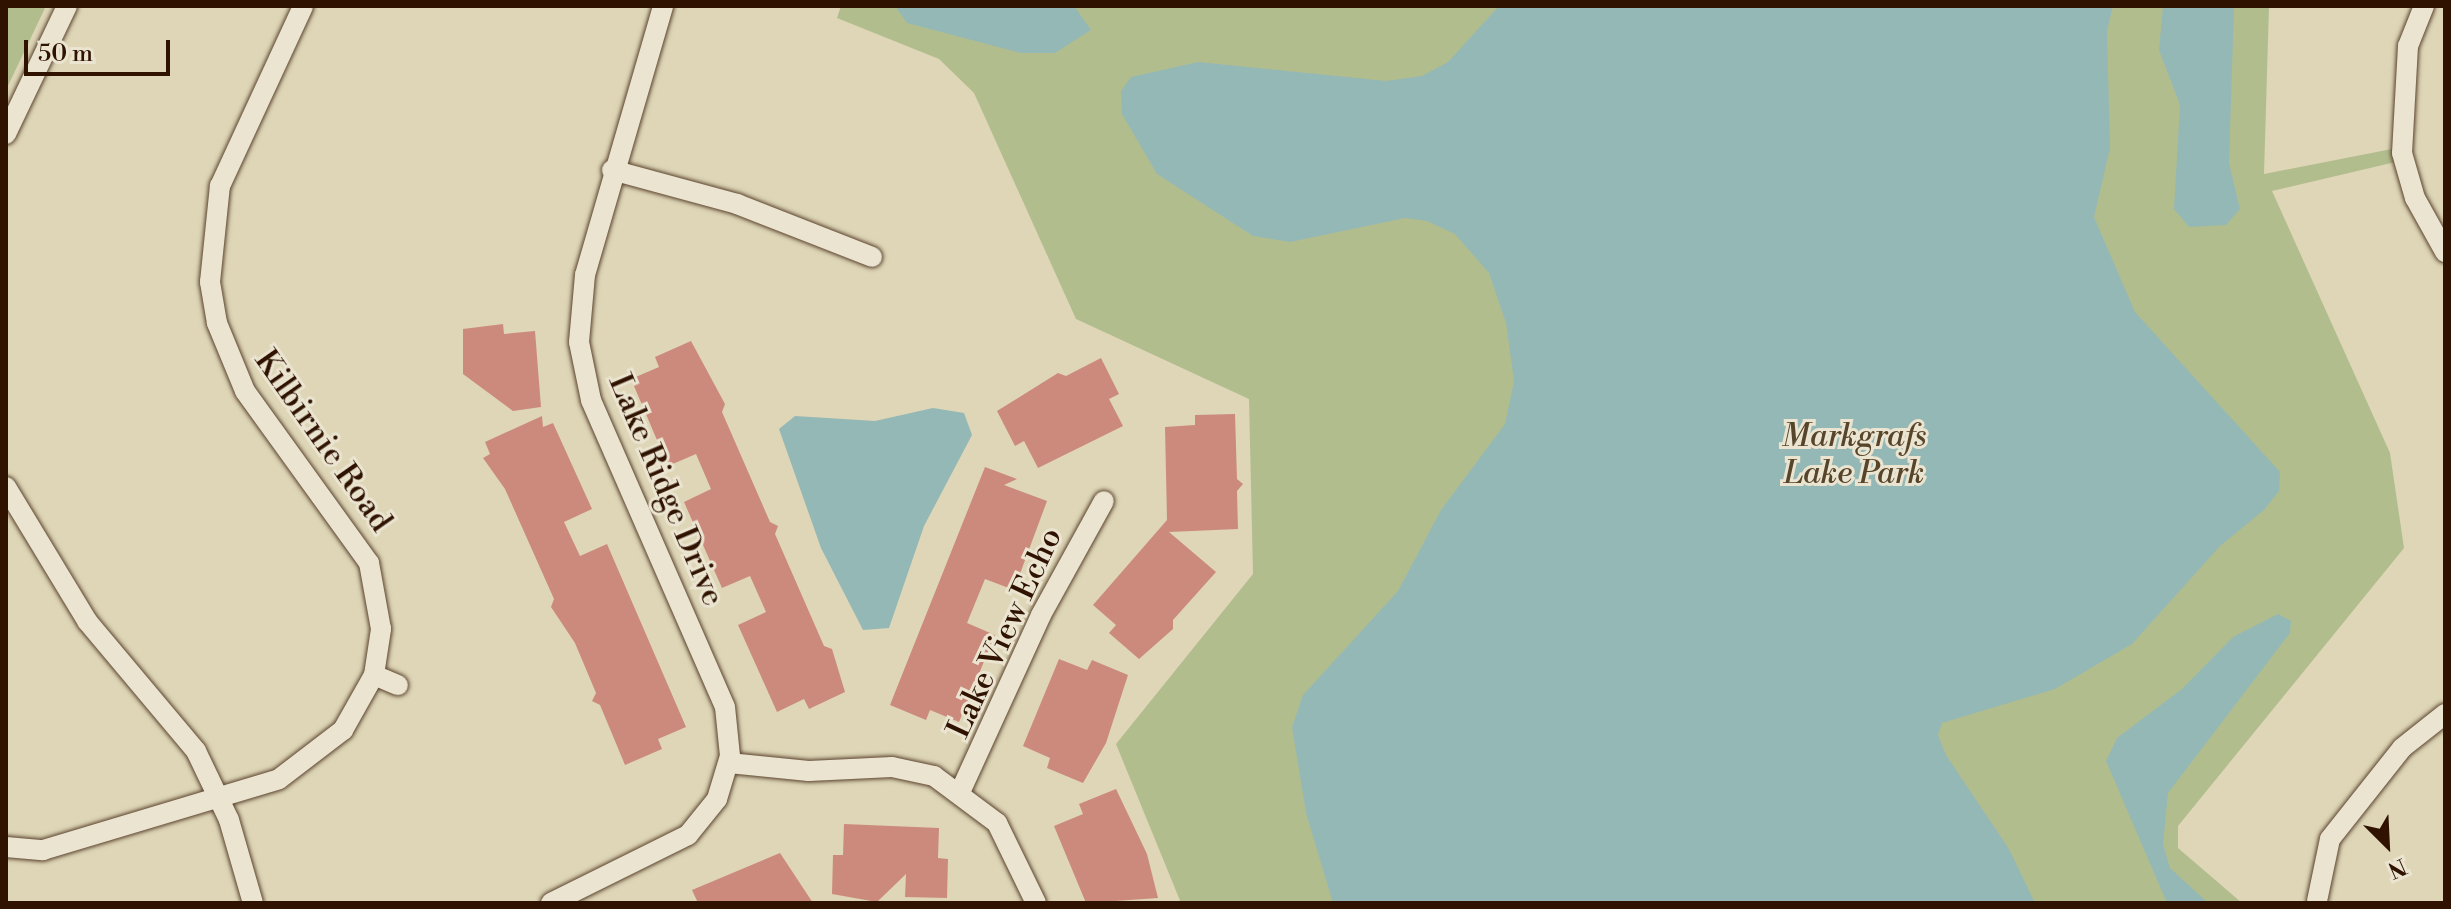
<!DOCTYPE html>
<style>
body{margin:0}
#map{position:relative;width:2451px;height:909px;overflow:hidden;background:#ded6b7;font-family:"Libre Bodoni",serif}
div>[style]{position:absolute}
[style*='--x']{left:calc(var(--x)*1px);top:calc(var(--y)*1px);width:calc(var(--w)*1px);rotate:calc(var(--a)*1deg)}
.green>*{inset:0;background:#b2bd8e}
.water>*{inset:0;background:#94b8b5}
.building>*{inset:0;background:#cc8a7d}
.roads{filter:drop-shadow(0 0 2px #5b432e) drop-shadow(0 0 2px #5b432e)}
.minor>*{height:20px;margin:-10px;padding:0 10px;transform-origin:10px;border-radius:10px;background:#eae4d0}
span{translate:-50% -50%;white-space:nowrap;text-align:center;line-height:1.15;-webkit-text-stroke:6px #eae4d0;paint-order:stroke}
.park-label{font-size:32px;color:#56452b;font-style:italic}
.street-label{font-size:32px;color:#2f1200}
.frame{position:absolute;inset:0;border:8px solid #2f1200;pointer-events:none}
.north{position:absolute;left:2347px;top:805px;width:80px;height:80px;-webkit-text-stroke:6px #eae4d0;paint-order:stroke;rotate:156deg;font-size:22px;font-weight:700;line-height:32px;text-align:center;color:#2f1200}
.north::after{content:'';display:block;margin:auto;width:28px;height:36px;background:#2f1200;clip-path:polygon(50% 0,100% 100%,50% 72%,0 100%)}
.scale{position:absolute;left:24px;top:40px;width:146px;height:36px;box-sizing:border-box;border:4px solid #2f1200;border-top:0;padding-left:10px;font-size:24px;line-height:28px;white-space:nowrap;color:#2f1200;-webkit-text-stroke:6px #eae4d0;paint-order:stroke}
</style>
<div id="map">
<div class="green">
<i style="clip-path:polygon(6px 6px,46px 6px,6px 90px)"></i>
<i style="clip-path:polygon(841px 6px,2269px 6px,2264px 174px,2402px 147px,2404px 160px,2272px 191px,2390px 453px,2404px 548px,2178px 826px,2178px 848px,2242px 903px,1181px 903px,1116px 744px,1253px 574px,1249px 399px,1076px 319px,974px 93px,939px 59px,837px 18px)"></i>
</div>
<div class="water">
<i style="clip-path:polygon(895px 6px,1074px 6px,1091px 30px,1055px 53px,1021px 53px,907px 23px)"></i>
<i style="clip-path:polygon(1499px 6px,2113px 6px,2107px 31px,2110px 148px,2094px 217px,2135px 312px,2280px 472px,2279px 491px,2264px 510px,2220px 546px,2132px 644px,2055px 689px,1942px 723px,1938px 735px,1946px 755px,2009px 849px,2035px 903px,1333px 903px,1306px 813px,1292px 727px,1303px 695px,1398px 591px,1441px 510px,1505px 424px,1514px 381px,1506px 323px,1489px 273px,1455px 234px,1427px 221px,1405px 218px,1290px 242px,1253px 236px,1157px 174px,1122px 114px,1121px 91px,1131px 77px,1198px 62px,1386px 81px,1422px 76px,1448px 62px)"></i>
<i style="clip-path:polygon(2163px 6px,2234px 6px,2229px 163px,2240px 209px,2226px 225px,2189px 227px,2174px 209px,2180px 105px,2159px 50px)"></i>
<i style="clip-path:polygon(933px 408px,964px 413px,972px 435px,924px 526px,889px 628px,863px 630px,821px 548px,779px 429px,795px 416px,875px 421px)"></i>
<i style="clip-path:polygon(2278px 614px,2291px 621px,2290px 633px,2168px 793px,2163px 844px,2170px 868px,2208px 903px,2167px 903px,2106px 761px,2117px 738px,2182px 689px,2233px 637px)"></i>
</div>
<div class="building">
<i style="clip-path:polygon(503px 324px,504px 334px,535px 331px,541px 407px,513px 411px,463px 374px,463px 329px)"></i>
<i style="clip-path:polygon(691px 341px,725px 404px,722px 412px,770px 522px,778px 526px,775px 534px,824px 646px,832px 649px,845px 692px,809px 709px,804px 699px,777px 712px,738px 625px,766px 612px,750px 576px,722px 588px,684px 502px,711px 489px,696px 454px,668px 466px,631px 379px,659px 367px,655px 357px)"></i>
<i style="clip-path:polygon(1101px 358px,1119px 394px,1109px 399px,1123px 426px,1038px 468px,1024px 441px,1015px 446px,997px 411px,1058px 373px,1066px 376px)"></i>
<i style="clip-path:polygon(1235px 414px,1237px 479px,1243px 484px,1237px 491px,1238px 529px,1169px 532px,1216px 572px,1173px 620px,1173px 629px,1139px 659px,1109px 633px,1116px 625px,1093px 605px,1167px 520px,1165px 427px,1195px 425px,1195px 415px)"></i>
<i style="clip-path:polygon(542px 416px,543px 427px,553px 423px,592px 509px,564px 522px,580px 556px,607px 544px,686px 727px,658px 739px,662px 749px,625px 765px,600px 705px,592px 701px,596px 693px,575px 643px,551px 607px,554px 599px,505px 489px,483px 458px,490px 454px,485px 442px)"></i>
<i style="clip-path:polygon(985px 467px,1017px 479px,1004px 485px,1047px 501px,1014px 590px,985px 579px,967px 623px,995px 635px,959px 722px,930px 710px,926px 720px,890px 705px)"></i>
<i style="clip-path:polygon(1059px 659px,1087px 670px,1092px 660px,1128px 675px,1106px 743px,1083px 783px,1047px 768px,1050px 758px,1023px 746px)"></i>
<i style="clip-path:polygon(1116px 789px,1147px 854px,1158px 898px,1086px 903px,1054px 826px,1083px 814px,1079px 804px)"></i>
<i style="clip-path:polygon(844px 824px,939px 828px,938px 858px,948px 859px,947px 898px,905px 897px,906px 874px,877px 902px,832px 894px,833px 855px,843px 855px)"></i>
<i style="clip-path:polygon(780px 853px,813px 903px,698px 903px,692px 890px)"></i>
</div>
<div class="roads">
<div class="minor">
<i style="--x:2424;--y:6;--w:43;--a:111.8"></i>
<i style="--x:2408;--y:46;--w:107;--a:93.2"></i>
<i style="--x:2402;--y:153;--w:47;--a:73.9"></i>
<i style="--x:2415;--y:198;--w:62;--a:60.9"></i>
<i style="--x:6;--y:134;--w:142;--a:-64.5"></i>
<i style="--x:612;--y:170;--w:130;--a:15.2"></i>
<i style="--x:737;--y:204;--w:145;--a:21.4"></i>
<i style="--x:6;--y:487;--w:157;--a:58.8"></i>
<i style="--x:87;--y:621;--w:170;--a:50"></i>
<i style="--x:196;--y:751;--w:76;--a:64.4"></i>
<i style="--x:229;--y:820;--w:86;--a:73.9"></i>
<i style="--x:374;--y:675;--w:26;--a:23"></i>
<i style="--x:729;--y:763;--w:80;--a:5.7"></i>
<i style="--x:809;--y:771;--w:83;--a:-2.8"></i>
<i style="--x:892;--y:767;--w:43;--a:12.1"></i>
<i style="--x:934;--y:776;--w:79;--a:36.7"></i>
<i style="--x:997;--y:823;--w:89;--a:64"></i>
<i style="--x:961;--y:790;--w:192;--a:-65.4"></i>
<i style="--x:1041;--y:615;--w:130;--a:-61.1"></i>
<i style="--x:6;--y:847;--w:37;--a:5"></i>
<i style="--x:43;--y:850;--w:246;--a:-16.7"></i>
<i style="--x:279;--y:779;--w:81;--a:-37.4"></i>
<i style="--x:343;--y:730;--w:63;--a:-60.6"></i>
<i style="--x:374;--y:675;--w:47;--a:-81.3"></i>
<i style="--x:381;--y:629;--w:67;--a:-100.3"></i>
<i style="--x:369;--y:563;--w:212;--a:-125.8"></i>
<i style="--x:245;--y:391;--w:74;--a:-112.4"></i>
<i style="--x:217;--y:323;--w:42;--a:-99.7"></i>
<i style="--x:210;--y:282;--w:97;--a:-84.1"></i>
<i style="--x:220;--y:186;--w:198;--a:-65.2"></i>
<i style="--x:2317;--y:901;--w:63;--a:-78.2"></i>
<i style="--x:2330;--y:839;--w:116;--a:-51.6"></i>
<i style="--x:2402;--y:748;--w:55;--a:-38.3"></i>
<i style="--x:551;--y:903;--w:153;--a:-26.4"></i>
<i style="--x:688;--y:835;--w:46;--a:-51.1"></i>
<i style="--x:717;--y:799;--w:45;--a:-73.2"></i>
<i style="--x:730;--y:756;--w:49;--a:-95.8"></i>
<i style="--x:725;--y:707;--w:335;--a:-113.6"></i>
<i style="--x:591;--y:400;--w:59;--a:-101.7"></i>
<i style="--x:579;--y:342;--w:67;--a:-84.9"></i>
<i style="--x:585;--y:275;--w:280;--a:-73.8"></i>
</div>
</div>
<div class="park-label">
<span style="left:1854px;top:455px">Markgrafs<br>Lake Park</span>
</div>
<div class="street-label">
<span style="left:323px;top:441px;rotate:55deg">Kilbirnie Road</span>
<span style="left:666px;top:490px;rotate:67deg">Lake Ridge Drive</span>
<span style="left:1005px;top:633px;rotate:-65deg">Lake View Echo</span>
</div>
<div class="frame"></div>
<div class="north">N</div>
<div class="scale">50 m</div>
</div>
